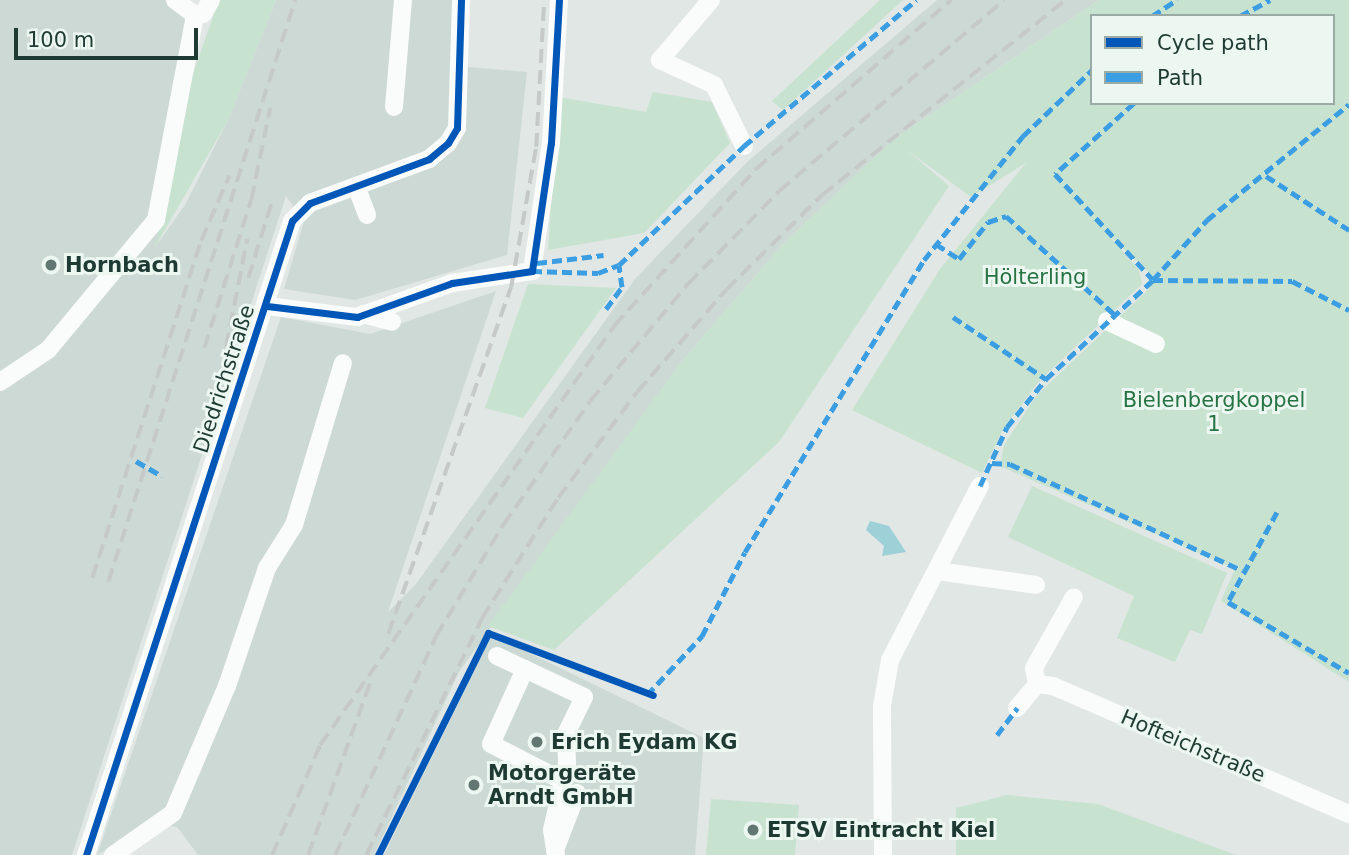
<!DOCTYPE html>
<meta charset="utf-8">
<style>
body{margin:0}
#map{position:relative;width:1349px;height:855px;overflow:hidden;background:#e0e7e4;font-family:"DejaVu Sans",sans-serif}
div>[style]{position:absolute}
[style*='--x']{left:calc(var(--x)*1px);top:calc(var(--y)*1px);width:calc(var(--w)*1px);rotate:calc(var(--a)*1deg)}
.built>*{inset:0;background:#cdd9d4}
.green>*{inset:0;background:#c8e2d0}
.water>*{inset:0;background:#9ed0d8}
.minor>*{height:18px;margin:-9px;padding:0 9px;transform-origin:9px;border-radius:9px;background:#fafbfb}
.rail>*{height:3.5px;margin-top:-1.75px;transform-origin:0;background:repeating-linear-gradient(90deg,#c5c9c8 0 14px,transparent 0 21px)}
.quiet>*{height:5px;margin-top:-2.5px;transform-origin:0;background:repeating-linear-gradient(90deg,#3c9ee2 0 10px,transparent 0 15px)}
.cycleway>*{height:7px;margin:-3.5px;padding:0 3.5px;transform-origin:3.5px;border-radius:3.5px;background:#0057b8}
.dots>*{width:19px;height:19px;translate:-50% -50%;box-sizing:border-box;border:4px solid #edf7f2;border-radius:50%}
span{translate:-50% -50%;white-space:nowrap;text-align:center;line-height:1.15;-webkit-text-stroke:6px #edf7f2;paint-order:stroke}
.poi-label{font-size:21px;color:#1e3a33;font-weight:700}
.left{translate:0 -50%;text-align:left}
.park-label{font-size:21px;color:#267344}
.street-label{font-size:21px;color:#1e3a33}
.legend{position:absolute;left:1090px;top:14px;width:245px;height:91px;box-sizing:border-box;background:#edf7f2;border:2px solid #9aaba6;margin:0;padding:9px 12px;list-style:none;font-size:21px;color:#1e3a33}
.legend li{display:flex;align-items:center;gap:14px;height:35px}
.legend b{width:35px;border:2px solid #9aaba6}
.scale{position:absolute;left:14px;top:28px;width:184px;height:32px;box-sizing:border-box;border:4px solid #1e3a33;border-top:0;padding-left:9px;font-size:21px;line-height:24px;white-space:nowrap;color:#1e3a33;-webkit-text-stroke:5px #edf7f2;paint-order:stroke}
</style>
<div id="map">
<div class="built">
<i style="clip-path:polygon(0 0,167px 0,201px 29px,177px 119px,172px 178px,155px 247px,185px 205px,228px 120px,276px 0,466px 0,467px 67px,527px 72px,507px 255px,355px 300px,284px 289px,304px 221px,286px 196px,72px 855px,0 855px)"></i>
<i style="clip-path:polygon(937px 0,1099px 0,894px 139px,783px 244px,681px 362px,459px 672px,374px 855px,198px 855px,178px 828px,159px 821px,97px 855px,281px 317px,370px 334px,496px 291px,388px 612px,416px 584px,635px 279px,747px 162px)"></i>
<i style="clip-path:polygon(492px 635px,704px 738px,695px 855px,384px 855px)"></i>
</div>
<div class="green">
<i style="clip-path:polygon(219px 0,276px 0,228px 120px,154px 249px,172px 178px,177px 119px)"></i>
<i style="clip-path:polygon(880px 0,903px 0,783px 110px,772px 101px)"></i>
<i style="clip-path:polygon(evenodd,1099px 0,1349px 0,1349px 682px,1221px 601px,1235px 569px,1000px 466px,1004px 445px,1036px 396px,1149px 289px,1151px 274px,1106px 233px,1139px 270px,1142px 284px,1039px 381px,1003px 429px,982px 473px,852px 410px,940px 269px,1026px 163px,971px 197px,907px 150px,949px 186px,779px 442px,554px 650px,488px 626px,681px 362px,783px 244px,894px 139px,1099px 0,1092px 16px,1333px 16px,1333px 103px,1092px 103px,1092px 16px)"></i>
<i style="clip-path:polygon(653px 92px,712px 102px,730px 143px,644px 233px,548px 250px,558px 97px,646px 112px)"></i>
<i style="clip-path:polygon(528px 284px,616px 288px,523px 418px,485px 408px)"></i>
<i style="clip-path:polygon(1032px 486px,1227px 573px,1202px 634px,1190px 630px,1175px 662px,1117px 638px,1134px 596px,1008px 537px)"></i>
<i style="clip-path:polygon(1007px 795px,1098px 804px,1236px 855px,956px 855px,956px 808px)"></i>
<i style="clip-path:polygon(711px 799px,799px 805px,795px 855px,706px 855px)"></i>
</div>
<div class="water">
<i style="clip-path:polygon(870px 521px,889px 526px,906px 552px,882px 556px,884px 546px,866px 530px)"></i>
</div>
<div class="minor">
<i style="--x:175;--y:0;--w:25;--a:37"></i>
<i style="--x:195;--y:15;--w:8;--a:-7"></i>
<i style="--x:203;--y:14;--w:16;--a:-60"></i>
<i style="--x:711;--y:0;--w:79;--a:130.4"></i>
<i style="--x:660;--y:60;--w:60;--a:24.8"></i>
<i style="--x:714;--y:85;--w:68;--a:63.8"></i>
<i style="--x:394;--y:107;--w:107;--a:-85.2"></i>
<i style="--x:356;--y:186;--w:31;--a:69"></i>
<i style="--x:267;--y:306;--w:91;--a:7"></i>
<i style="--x:357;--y:317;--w:101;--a:-19.7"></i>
<i style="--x:452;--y:283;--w:81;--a:-8.5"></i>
<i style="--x:532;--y:271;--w:129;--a:-81.6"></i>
<i style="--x:551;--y:143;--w:143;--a:-86.8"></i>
<i style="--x:363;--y:314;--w:30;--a:15"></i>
<i style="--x:1107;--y:321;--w:54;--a:25.1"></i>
<i style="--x:0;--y:382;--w:58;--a:-33.7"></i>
<i style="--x:48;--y:350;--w:169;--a:-50.3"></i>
<i style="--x:156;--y:220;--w:209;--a:-79.2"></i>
<i style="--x:937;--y:571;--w:100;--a:8"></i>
<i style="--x:497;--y:656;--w:96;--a:25.2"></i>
<i style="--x:584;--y:697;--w:41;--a:115.9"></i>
<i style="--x:566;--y:734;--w:30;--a:88"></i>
<i style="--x:567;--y:764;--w:68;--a:102.8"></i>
<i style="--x:552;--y:830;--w:25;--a:81"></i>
<i style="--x:525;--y:669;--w:82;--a:114.4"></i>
<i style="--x:491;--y:744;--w:79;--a:27.2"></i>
<i style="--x:1037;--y:684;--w:16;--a:-101"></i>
<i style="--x:1034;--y:668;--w:81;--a:-60.6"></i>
<i style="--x:1017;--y:708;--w:31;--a:-50"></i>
<i style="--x:1037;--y:684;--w:16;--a:7"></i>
<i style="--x:1053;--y:686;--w:322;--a:23.4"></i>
<i style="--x:555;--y:850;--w:61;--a:-68.9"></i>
<i style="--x:86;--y:855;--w:667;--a:-72"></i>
<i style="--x:292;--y:221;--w:25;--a:-45"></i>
<i style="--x:310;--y:203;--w:127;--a:-20.3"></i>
<i style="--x:429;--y:159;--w:25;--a:-40"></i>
<i style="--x:448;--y:143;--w:17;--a:-59"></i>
<i style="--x:457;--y:128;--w:128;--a:-88.2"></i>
<i style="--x:113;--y:855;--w:73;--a:-35"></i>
<i style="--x:173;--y:813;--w:138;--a:-67"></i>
<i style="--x:227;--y:686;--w:125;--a:-71.3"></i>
<i style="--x:267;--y:568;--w:51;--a:-57.9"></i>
<i style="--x:294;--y:525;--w:169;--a:-73.2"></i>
<i style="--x:883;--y:855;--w:149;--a:-90.4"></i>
<i style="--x:882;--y:706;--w:47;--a:-80.1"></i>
<i style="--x:890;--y:660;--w:196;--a:-62.7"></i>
</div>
<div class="rail">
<i style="--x:248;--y:278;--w:81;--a:-72.7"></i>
<i style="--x:226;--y:347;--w:110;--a:-79"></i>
<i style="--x:204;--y:348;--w:155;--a:-72.4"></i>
<i style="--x:251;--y:200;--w:94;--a:-78.3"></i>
<i style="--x:92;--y:578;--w:354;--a:-72.1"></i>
<i style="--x:201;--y:241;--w:71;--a:-66.7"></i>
<i style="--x:108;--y:582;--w:611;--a:-72.19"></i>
<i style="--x:388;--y:634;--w:368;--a:-70.5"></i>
<i style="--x:511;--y:287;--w:142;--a:-79.9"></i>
<i style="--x:536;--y:147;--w:147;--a:-86.9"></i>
<i style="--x:272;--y:855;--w:120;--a:-66.4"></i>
<i style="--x:320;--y:745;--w:512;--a:-54.94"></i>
<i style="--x:614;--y:326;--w:212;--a:-47.9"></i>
<i style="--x:756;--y:169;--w:258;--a:-40.9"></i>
<i style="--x:308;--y:855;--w:189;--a:-70.2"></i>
<i style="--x:335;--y:855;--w:241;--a:-65.2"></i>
<i style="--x:436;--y:636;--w:130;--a:-58.9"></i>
<i style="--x:503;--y:525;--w:151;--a:-54.9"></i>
<i style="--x:590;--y:401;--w:153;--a:-50.1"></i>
<i style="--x:688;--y:284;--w:130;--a:-45.6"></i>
<i style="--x:779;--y:191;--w:295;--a:-40.3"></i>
<i style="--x:366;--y:855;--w:264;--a:-63.9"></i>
<i style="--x:482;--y:618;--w:142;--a:-57.7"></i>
<i style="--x:558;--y:498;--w:132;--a:-53.3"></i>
<i style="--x:637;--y:392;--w:135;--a:-48.9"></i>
<i style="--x:726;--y:290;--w:135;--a:-44.7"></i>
<i style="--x:822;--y:195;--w:312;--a:-38.7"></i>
</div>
<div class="quiet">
<i style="--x:1152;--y:16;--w:30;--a:-33"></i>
<i style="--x:1240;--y:16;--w:34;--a:-28"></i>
<i style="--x:1134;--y:103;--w:106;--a:138.1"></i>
<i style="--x:1055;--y:174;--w:144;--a:47.2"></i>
<i style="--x:1153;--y:280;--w:139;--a:0.4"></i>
<i style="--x:1292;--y:281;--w:64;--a:27"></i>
<i style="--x:1266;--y:176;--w:99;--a:33"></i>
<i style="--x:936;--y:244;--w:27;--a:33"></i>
<i style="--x:959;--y:259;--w:47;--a:-51.9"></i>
<i style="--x:988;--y:222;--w:19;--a:-18"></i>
<i style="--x:1006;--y:216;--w:146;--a:42.2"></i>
<i style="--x:537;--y:263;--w:67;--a:-6.8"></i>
<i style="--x:532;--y:271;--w:66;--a:1.7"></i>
<i style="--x:598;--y:273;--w:22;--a:-21"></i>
<i style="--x:619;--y:265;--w:173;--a:-43.6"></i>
<i style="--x:744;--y:146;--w:226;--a:-40.3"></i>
<i style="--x:606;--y:309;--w:27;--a:-54"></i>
<i style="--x:622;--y:287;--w:22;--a:-98"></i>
<i style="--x:953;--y:317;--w:112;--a:33.7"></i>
<i style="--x:136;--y:461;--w:30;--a:30"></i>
<i style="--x:992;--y:463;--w:18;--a:3"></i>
<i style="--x:1010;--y:464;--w:255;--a:24.6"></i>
<i style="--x:980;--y:486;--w:65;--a:-65.4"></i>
<i style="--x:1007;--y:427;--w:62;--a:-50.9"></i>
<i style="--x:1046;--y:379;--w:146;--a:-42.8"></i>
<i style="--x:1153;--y:280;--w:81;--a:-48"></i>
<i style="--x:1207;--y:220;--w:183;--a:-39.2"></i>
<i style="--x:1277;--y:512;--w:102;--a:118.6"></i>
<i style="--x:1228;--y:602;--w:140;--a:30.4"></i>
<i style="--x:647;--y:695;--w:81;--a:-47"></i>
<i style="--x:702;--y:636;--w:94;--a:-62.9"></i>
<i style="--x:745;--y:552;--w:342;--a:-58.5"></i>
<i style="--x:924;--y:260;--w:159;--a:-51.4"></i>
<i style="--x:1023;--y:136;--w:95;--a:-43.7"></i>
<i style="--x:997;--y:735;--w:34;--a:-53"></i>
</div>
<div class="cycleway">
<i style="--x:267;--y:306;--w:91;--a:7"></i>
<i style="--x:357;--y:317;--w:101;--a:-19.7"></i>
<i style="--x:452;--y:283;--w:81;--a:-8.5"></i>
<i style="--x:532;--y:271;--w:129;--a:-81.6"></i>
<i style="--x:551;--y:143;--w:143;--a:-86.8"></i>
<i style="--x:86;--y:855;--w:667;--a:-72"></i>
<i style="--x:292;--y:221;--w:25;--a:-45"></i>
<i style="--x:310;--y:203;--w:127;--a:-20.3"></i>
<i style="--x:429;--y:159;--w:25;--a:-40"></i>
<i style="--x:448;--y:143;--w:17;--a:-59"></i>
<i style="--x:457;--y:128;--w:128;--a:-88.2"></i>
<i style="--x:378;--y:855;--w:248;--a:-63.6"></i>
<i style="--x:488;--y:633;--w:176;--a:20.6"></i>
</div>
<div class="dots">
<i style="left:51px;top:265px;background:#627771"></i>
<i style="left:537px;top:742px;background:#627771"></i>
<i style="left:474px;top:785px;background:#627771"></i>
<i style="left:753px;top:830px;background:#627771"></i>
</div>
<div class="poi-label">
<span class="left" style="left:65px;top:265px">Hornbach</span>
<span class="left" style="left:551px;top:742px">Erich Eydam KG</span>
<span class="left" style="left:488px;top:785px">Motorgeräte<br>Arndt GmbH</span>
<span class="left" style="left:767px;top:830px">ETSV Eintracht Kiel</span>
</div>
<div class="park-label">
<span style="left:1035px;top:277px">Hölterling</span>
<span style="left:1214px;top:412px">Bielenbergkoppel<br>1</span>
</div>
<div class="street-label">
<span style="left:224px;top:379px;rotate:-72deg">Diedrichstraße</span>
<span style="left:1193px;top:746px;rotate:23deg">Hofteichstraße</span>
</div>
<ul class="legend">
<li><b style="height:9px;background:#0057b8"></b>Cycle path</li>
<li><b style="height:9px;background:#3c9ee2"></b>Path</li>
</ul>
<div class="scale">100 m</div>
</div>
